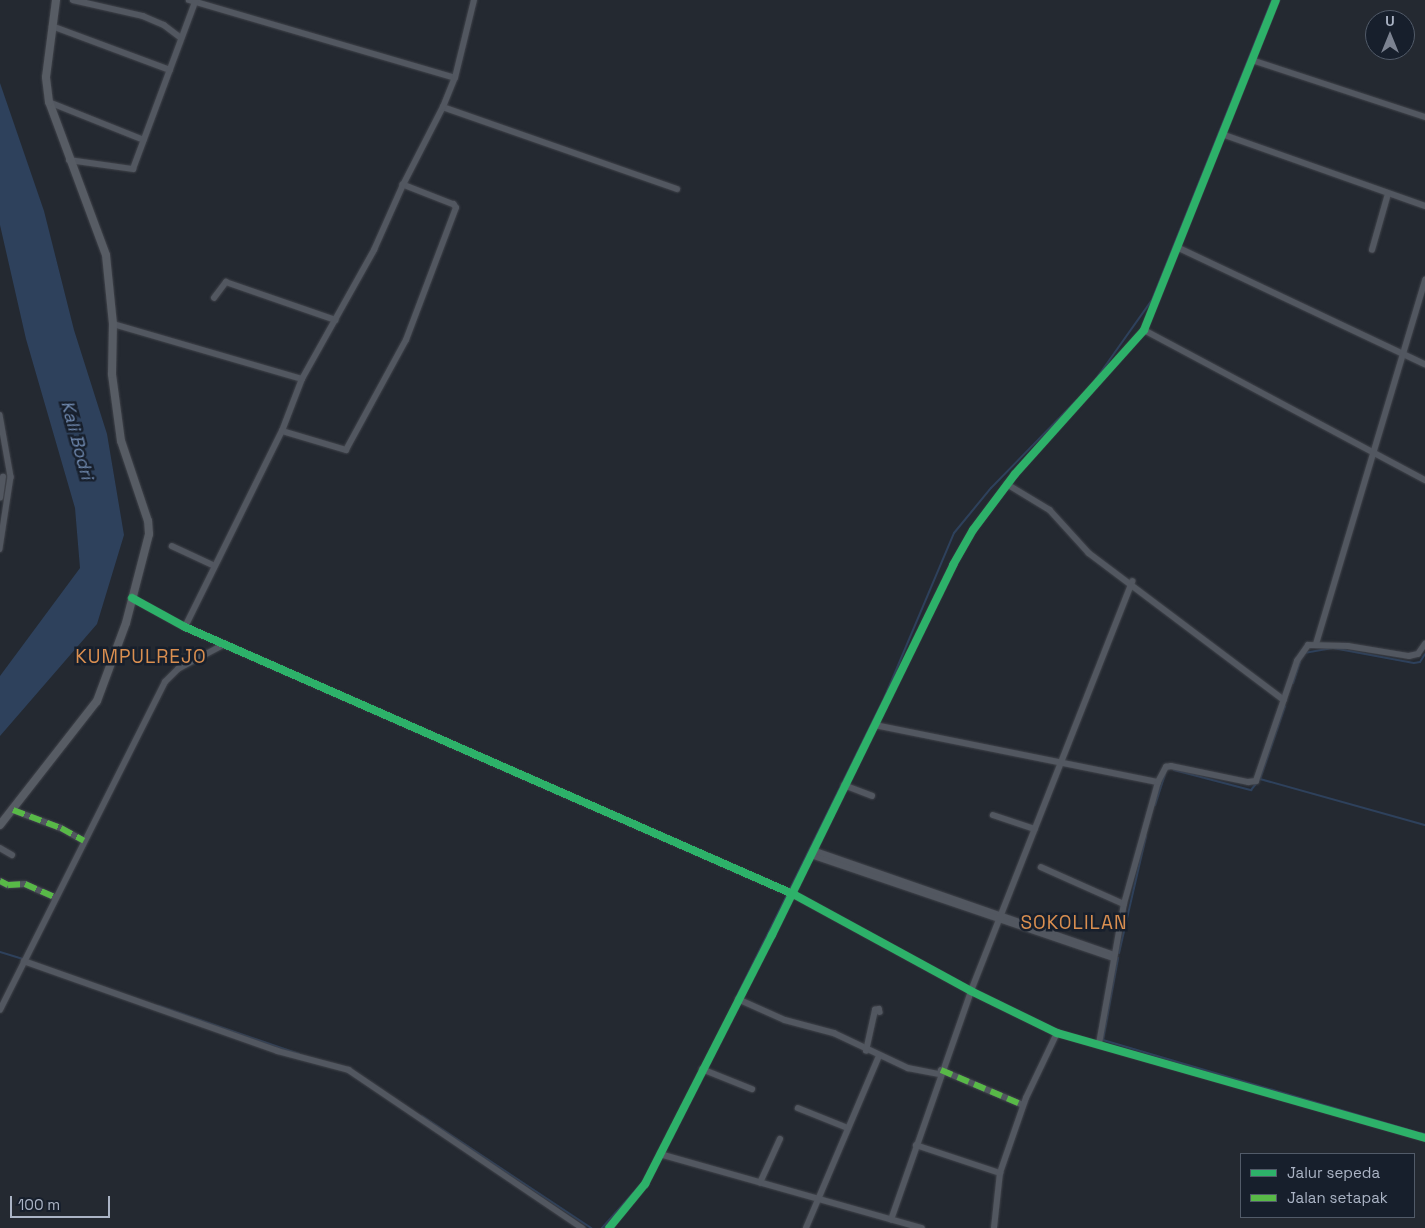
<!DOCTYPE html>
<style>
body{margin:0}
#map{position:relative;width:1425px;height:1228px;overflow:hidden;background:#242931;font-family:"Space Grotesk",sans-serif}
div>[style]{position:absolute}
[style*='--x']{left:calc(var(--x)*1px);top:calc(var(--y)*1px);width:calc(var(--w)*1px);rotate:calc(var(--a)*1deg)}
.water>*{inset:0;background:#2e415c}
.stream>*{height:2px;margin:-1px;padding:0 1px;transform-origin:1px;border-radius:1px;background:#2e415c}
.roads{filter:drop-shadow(0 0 1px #40434a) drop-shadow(0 0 1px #40434a)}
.street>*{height:5.5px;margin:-2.75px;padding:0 2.75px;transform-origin:2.75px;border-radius:2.75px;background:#525760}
.secondary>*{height:8px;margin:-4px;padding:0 4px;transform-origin:4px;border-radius:4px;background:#575c64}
.quiet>*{height:6px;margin-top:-3px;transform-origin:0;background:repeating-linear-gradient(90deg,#58b947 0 12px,transparent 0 18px)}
.cycleway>*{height:8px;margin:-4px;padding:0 4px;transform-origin:4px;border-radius:4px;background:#2db169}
span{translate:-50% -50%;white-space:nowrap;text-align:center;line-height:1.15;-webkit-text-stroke:5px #171f2c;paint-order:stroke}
.water-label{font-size:18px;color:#708ab0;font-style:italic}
.quarter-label{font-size:19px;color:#da8f50;letter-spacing:1px}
.legend{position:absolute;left:1240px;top:1153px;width:175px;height:65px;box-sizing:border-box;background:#171f2c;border:1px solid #525b69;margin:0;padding:6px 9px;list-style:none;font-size:15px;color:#abb4c5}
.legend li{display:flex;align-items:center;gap:10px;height:25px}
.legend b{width:25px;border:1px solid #525b69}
.north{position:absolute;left:1365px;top:10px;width:50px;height:50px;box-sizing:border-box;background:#171f2c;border:1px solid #525b69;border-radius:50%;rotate:0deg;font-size:14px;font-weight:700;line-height:20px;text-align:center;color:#abb4c5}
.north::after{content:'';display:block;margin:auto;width:18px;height:22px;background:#7c8391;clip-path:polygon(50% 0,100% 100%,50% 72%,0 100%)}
.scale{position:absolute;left:10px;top:1196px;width:100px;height:22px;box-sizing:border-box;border:2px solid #abb4c5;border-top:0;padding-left:6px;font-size:15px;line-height:18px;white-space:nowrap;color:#abb4c5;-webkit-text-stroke:4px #171f2c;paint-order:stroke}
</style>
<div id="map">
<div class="water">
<i style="clip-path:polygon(0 83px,44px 211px,74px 330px,107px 434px,124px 535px,97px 624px,0 736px,0 676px,80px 568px,75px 508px,26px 339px,0 225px)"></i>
</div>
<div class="stream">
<i style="--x:1091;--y:386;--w:105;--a:-54.7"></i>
<i style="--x:1152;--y:300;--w:323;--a:-68.2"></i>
<i style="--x:1304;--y:653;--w:29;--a:-10"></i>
<i style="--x:1333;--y:648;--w:82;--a:10.5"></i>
<i style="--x:1414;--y:663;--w:6;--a:-9"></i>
<i style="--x:1420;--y:662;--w:9;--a:-58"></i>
<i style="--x:1293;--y:683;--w:23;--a:-72"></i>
<i style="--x:1174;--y:770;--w:80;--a:14.6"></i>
<i style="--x:1251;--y:790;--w:14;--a:-51"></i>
<i style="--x:1260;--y:779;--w:77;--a:-71.1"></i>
<i style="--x:1260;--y:779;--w:171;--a:15.6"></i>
<i style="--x:1155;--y:805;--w:33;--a:-72"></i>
<i style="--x:0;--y:952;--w:24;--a:17"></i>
<i style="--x:1119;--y:953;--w:120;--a:-77"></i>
<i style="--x:1118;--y:958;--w:83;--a:100.4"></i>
<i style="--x:1103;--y:1040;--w:326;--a:16.4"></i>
<i style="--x:736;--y:998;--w:331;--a:-63.7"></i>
<i style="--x:883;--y:701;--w:182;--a:-67.1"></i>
<i style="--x:954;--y:533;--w:58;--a:-50.6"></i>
<i style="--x:991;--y:488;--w:123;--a:-45.7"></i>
<i style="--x:159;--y:1006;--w:148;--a:18.9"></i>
<i style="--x:422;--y:1116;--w:203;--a:33.5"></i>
<i style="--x:1421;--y:1133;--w:4;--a:14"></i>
<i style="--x:602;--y:1228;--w:63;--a:-48.2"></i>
</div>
<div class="roads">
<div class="street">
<i style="--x:73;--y:0;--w:72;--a:12.9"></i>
<i style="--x:143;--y:16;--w:23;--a:23"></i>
<i style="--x:164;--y:25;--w:21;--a:37"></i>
<i style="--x:189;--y:0;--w:277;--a:16.3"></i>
<i style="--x:52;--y:26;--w:126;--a:20.4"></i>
<i style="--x:1252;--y:60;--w:182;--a:18.2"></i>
<i style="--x:49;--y:102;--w:102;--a:21.8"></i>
<i style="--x:443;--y:107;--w:248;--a:19.3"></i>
<i style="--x:1222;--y:134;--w:215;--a:19.5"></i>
<i style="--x:69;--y:160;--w:65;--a:8"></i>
<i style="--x:133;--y:169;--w:180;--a:-69.6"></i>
<i style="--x:1177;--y:247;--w:274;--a:25.3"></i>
<i style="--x:1372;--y:250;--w:58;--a:-74.1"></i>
<i style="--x:214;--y:298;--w:20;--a:-53"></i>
<i style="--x:226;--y:282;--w:116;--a:19.1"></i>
<i style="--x:113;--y:324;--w:197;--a:16.2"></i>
<i style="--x:1144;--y:330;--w:319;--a:28.1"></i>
<i style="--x:0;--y:415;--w:63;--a:79.9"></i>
<i style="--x:11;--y:477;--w:73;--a:98.7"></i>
<i style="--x:282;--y:431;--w:67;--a:16.5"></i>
<i style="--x:346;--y:450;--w:125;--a:-61.4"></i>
<i style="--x:406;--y:340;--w:141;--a:-69.3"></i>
<i style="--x:456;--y:208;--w:4;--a:-124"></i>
<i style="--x:454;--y:205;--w:55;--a:-158.6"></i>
<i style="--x:1007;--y:484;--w:50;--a:31.2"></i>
<i style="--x:1050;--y:510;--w:58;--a:47.8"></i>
<i style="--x:1089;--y:553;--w:244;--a:37"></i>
<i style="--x:0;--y:498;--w:21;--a:-82"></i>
<i style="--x:172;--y:546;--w:47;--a:24.9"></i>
<i style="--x:132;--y:598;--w:60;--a:28.7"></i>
<i style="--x:185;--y:627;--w:664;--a:23.71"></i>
<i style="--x:793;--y:894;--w:203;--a:28.6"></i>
<i style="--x:971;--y:991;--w:96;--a:26"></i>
<i style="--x:1057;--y:1033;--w:383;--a:15.9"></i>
<i style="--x:185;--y:627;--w:219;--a:-63.7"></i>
<i style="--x:282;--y:431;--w:56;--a:-69"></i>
<i style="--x:302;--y:379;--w:148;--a:-60.8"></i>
<i style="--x:374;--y:250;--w:71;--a:-66"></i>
<i style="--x:403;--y:185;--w:88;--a:-62.9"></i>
<i style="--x:443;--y:107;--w:31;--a:-68"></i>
<i style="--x:455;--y:78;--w:80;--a:-76.3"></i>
<i style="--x:1316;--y:644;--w:380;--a:-73.3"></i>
<i style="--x:875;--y:725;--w:289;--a:11.4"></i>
<i style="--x:844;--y:785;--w:30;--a:21"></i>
<i style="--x:13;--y:810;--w:51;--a:20.6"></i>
<i style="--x:61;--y:828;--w:26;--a:29"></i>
<i style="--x:993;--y:815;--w:44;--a:18.4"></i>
<i style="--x:0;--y:848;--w:14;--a:30"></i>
<i style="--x:813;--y:850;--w:319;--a:19.2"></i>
<i style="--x:811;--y:855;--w:319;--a:18.8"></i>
<i style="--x:1041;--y:867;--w:91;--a:24"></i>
<i style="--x:0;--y:881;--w:9;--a:27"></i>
<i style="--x:8;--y:885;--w:17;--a:-3"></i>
<i style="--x:25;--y:884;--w:34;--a:24"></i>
<i style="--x:24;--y:961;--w:269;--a:19.5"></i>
<i style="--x:278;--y:1051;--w:73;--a:15"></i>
<i style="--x:349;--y:1070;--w:282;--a:34.1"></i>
<i style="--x:738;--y:999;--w:51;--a:24.1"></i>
<i style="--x:785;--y:1020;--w:51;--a:14.9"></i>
<i style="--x:834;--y:1033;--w:82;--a:25.3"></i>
<i style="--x:908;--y:1068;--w:33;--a:11"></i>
<i style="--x:0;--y:1010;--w:367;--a:-63.3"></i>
<i style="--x:165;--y:682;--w:18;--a:-45"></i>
<i style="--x:178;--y:669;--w:53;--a:-28"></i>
<i style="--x:1099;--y:1044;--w:142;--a:-79.9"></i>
<i style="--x:1124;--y:904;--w:127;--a:-74.4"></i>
<i style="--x:1158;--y:782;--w:17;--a:-62"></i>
<i style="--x:1166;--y:767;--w:5;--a:-11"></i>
<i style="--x:1171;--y:766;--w:79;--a:11.7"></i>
<i style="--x:1248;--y:782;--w:8;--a:-7"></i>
<i style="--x:1256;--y:781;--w:127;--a:-71.1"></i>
<i style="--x:1297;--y:661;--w:19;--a:-55"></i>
<i style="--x:1308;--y:645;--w:40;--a:1.4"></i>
<i style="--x:1348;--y:646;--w:62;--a:9.3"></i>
<i style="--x:1409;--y:656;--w:9;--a:-13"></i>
<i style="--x:1418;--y:654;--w:12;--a:-55"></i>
<i style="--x:866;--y:1051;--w:42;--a:-77.6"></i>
<i style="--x:875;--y:1010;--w:4;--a:-14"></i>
<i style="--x:879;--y:1009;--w:3;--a:72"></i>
<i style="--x:702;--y:1069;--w:54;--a:21.8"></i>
<i style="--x:941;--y:1070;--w:89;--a:23.1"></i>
<i style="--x:798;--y:1108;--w:54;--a:21.8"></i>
<i style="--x:916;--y:1145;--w:89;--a:18.4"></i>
<i style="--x:660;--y:1154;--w:272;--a:15.8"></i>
<i style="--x:760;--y:1183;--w:48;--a:-65.6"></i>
<i style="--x:891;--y:1220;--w:243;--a:-70.7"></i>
<i style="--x:971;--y:991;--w:440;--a:-68.5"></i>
<i style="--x:609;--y:1228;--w:57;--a:-50.7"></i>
<i style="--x:645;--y:1184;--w:280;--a:-63"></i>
<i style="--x:772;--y:935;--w:412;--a:-63.9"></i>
<i style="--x:953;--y:565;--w:40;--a:-60.3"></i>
<i style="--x:973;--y:530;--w:70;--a:-53.1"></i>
<i style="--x:1015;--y:474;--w:193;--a:-48.1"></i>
<i style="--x:1144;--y:330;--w:355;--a:-68.2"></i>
<i style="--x:806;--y:1228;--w:187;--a:-67"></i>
<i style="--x:994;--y:1228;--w:55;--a:-83.8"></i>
<i style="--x:1000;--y:1173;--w:79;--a:-70.9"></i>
<i style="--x:1026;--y:1098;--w:72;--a:-64.5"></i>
</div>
<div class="secondary">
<i style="--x:0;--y:825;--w:157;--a:-52"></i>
<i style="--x:97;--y:701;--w:83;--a:-69.6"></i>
<i style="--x:126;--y:623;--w:92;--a:-75.5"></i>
<i style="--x:149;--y:534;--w:13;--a:-94"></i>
<i style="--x:148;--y:521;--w:84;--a:-108.6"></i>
<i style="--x:121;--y:441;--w:68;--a:-97.7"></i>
<i style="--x:112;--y:374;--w:50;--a:-88.9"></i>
<i style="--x:113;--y:324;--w:69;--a:-95.8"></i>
<i style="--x:106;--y:255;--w:163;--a:-110.4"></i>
<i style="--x:49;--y:102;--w:25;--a:-97"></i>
<i style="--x:46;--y:77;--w:78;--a:-82.6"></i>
</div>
</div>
<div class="quiet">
<i style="--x:13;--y:810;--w:51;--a:20.6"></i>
<i style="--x:61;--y:828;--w:26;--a:29"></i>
<i style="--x:0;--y:881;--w:9;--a:27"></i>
<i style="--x:8;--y:885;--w:17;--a:-3"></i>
<i style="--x:25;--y:884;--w:34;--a:24"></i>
<i style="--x:941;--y:1070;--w:89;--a:23.1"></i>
</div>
<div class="cycleway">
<i style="--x:132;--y:598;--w:60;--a:28.7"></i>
<i style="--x:185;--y:627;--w:664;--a:23.71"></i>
<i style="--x:793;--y:894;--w:203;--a:28.6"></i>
<i style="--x:971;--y:991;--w:96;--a:26"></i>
<i style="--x:1057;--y:1033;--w:383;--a:15.9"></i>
<i style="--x:609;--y:1228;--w:57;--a:-50.7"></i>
<i style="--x:645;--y:1184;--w:280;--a:-63"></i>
<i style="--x:772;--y:935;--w:412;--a:-63.9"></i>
<i style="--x:953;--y:565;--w:40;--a:-60.3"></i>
<i style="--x:973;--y:530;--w:70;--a:-53.1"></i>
<i style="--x:1015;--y:474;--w:193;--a:-48.1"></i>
<i style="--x:1144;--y:330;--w:355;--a:-68.2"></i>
</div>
<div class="water-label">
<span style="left:77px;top:440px;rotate:75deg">Kali Bodri</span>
</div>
<div class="quarter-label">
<span style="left:141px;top:657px">KUMPULREJO</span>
<span style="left:1074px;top:923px">SOKOLILAN</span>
</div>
<ul class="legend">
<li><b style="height:6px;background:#2db169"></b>Jalur sepeda</li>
<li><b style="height:6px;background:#58b947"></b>Jalan setapak</li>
</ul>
<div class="north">U</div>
<div class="scale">100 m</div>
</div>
